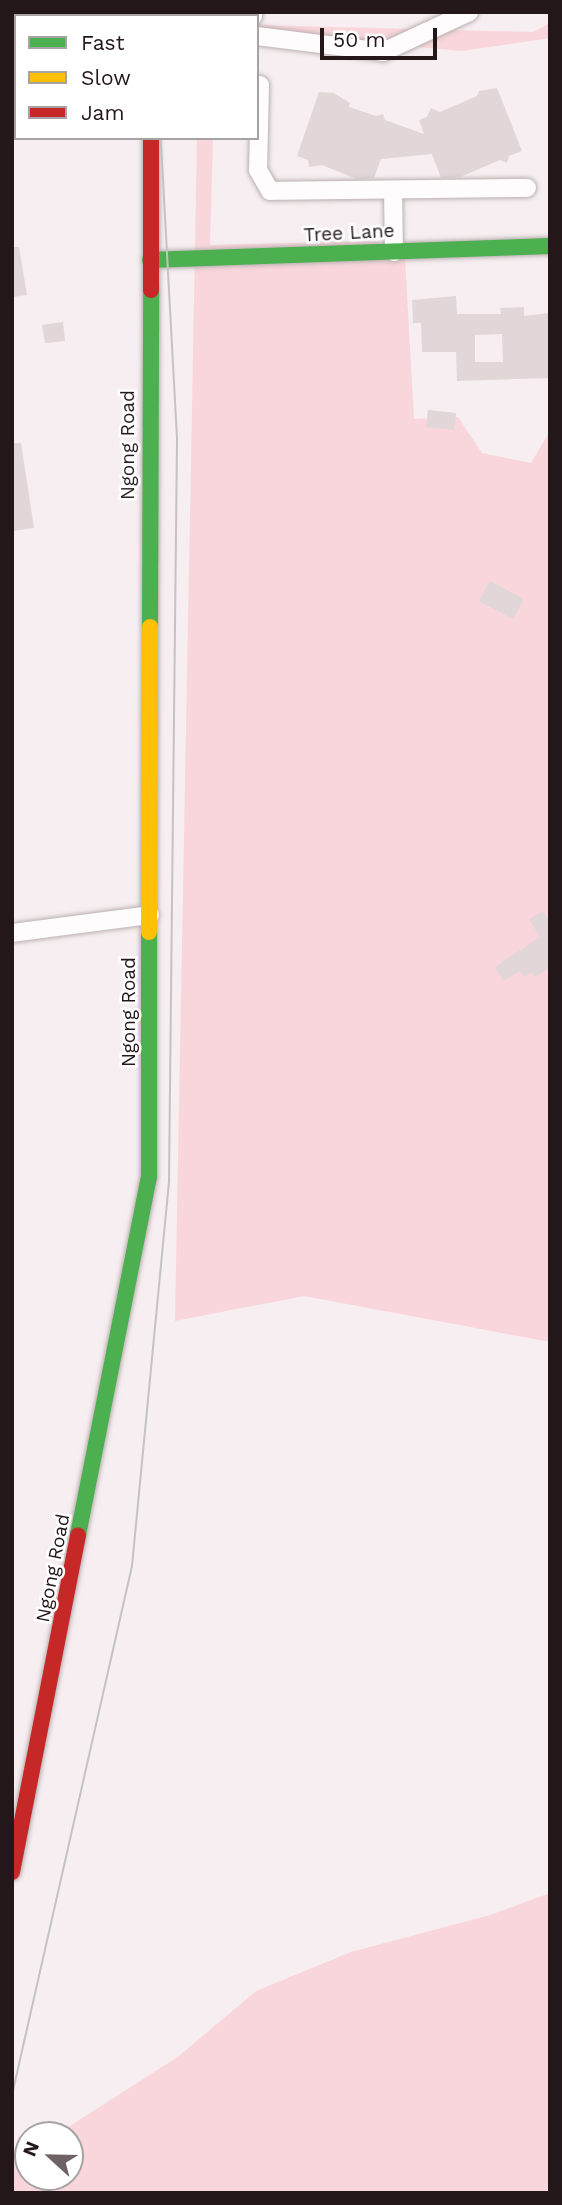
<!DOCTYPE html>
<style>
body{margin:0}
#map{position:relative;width:562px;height:2205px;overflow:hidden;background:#f6eef0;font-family:"Work Sans",sans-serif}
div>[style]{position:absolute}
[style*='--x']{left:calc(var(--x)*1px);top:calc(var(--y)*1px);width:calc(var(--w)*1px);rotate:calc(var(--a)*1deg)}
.green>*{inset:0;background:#f9d6dc}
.building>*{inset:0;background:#e1d6d8}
.roads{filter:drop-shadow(0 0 2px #bab0b1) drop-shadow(0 0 2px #bab0b1)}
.street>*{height:18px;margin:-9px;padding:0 9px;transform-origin:9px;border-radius:9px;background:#fefcfd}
.fast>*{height:16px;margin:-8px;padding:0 8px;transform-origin:8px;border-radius:8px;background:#4caf50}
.slow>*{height:16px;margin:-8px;padding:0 8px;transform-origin:8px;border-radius:8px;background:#ffc107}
.jam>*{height:16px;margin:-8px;padding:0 8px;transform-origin:8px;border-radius:8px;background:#c62828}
.tram>*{height:2px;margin:-1px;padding:0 1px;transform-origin:1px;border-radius:1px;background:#c5c2c2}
span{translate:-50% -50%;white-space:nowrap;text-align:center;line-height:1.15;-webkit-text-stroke:5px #fff;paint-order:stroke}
.street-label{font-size:19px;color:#24171a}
.frame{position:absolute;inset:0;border:14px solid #24171a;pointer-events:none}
.legend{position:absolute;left:14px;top:14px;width:245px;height:126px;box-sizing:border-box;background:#fff;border:2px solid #a7a2a3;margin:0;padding:9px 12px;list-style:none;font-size:21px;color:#24171a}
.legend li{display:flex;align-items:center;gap:14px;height:35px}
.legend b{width:35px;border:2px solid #a7a2a3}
.north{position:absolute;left:14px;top:2121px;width:70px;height:70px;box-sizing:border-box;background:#fff;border:2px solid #a7a2a3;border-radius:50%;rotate:292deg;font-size:19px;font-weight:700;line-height:28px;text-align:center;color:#24171a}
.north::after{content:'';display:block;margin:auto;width:24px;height:32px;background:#6e6265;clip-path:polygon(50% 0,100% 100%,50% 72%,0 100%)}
.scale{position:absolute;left:320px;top:28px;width:117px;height:32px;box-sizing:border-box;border:4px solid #24171a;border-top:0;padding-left:9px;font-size:21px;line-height:24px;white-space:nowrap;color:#24171a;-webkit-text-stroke:5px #fff;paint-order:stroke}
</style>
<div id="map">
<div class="green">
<i style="clip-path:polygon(550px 23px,550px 38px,462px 51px,257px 32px,257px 25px,533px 32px)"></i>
<i style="clip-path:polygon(197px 138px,213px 138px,210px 245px,375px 241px,405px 257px,414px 419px,458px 417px,482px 453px,531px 463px,550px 431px,550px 1342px,304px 1296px,175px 1321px)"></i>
<i style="clip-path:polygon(550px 1893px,550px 2193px,12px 2193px,12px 2164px,28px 2153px,28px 2177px,70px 2177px,70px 2135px,56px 2135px,179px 2056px,256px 1991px,351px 1952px,490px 1915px)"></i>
</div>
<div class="building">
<i style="clip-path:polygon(497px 88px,522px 151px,509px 156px,507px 163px,500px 160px,460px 177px,441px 178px,432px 154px,381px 159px,374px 178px,357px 179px,322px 165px,309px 167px,308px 160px,297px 156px,319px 92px,334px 93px,350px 103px,349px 107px,376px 116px,383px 114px,385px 120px,424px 134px,419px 120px,427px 117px,431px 108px,440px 112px,477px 96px,479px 91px)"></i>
<i style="clip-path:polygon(12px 247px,19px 247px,27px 295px,12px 297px)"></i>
<i style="clip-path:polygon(evenodd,456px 296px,457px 314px,501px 314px,500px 308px,524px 307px,524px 316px,550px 313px,550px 378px,457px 381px,456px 352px,422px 352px,421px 323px,413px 323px,412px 300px,456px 296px,502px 334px,503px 362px,475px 362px,475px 335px,502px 334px)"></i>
<i style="clip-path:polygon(63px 322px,65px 341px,45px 343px,42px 325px)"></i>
<i style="clip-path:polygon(428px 410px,456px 413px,454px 430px,426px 427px)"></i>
<i style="clip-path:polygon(12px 443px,21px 443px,34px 528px,12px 531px)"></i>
<i style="clip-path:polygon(490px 581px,524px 599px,513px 619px,479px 601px)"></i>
<i style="clip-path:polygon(543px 911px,550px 923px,548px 969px,535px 977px,533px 972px,523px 977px,520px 971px,503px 981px,495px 967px,540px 937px,529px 919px)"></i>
</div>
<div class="roads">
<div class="street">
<i style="--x:253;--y:16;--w:4;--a:-90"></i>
<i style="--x:257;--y:36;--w:127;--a:7.2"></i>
<i style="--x:383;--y:52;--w:95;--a:-24.9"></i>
<i style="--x:260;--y:85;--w:85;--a:91.3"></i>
<i style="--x:258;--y:170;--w:24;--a:60"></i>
<i style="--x:270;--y:191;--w:257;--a:-0.7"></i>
<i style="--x:393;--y:190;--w:62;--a:89.1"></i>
<i style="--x:12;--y:933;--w:139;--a:-7.4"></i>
</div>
<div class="fast">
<i style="--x:144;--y:12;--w:4;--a:90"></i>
<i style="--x:163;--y:12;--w:4;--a:90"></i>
<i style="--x:150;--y:260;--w:400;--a:-2"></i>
<i style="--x:150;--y:627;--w:337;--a:-89.8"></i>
<i style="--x:78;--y:1535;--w:365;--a:-78.8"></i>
<i style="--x:149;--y:1177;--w:245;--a:-90"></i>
</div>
<div class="slow">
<i style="--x:149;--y:932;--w:305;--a:-89.8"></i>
</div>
<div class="jam">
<i style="--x:151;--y:290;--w:152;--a:-90"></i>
<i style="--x:12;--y:1872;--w:343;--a:-78.9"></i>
</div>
</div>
<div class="tram">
<i style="--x:154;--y:12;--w:4;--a:90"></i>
<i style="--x:12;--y:2095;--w:542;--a:-77.22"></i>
<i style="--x:132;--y:1566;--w:388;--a:-84.5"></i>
<i style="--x:169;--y:1180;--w:742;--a:-89.38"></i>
<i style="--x:177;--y:438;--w:300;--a:-93.1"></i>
</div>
<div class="street-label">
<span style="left:349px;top:233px;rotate:-3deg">Tree Lane</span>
<span style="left:128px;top:445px;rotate:-90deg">Ngong Road</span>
<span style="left:129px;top:1012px;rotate:-90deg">Ngong Road</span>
<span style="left:53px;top:1568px;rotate:-79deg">Ngong Road</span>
</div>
<div class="frame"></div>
<ul class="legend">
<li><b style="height:9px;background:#4caf50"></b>Fast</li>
<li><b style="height:9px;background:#ffc107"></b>Slow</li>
<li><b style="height:9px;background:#c62828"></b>Jam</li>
</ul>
<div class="north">N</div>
<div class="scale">50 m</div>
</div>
